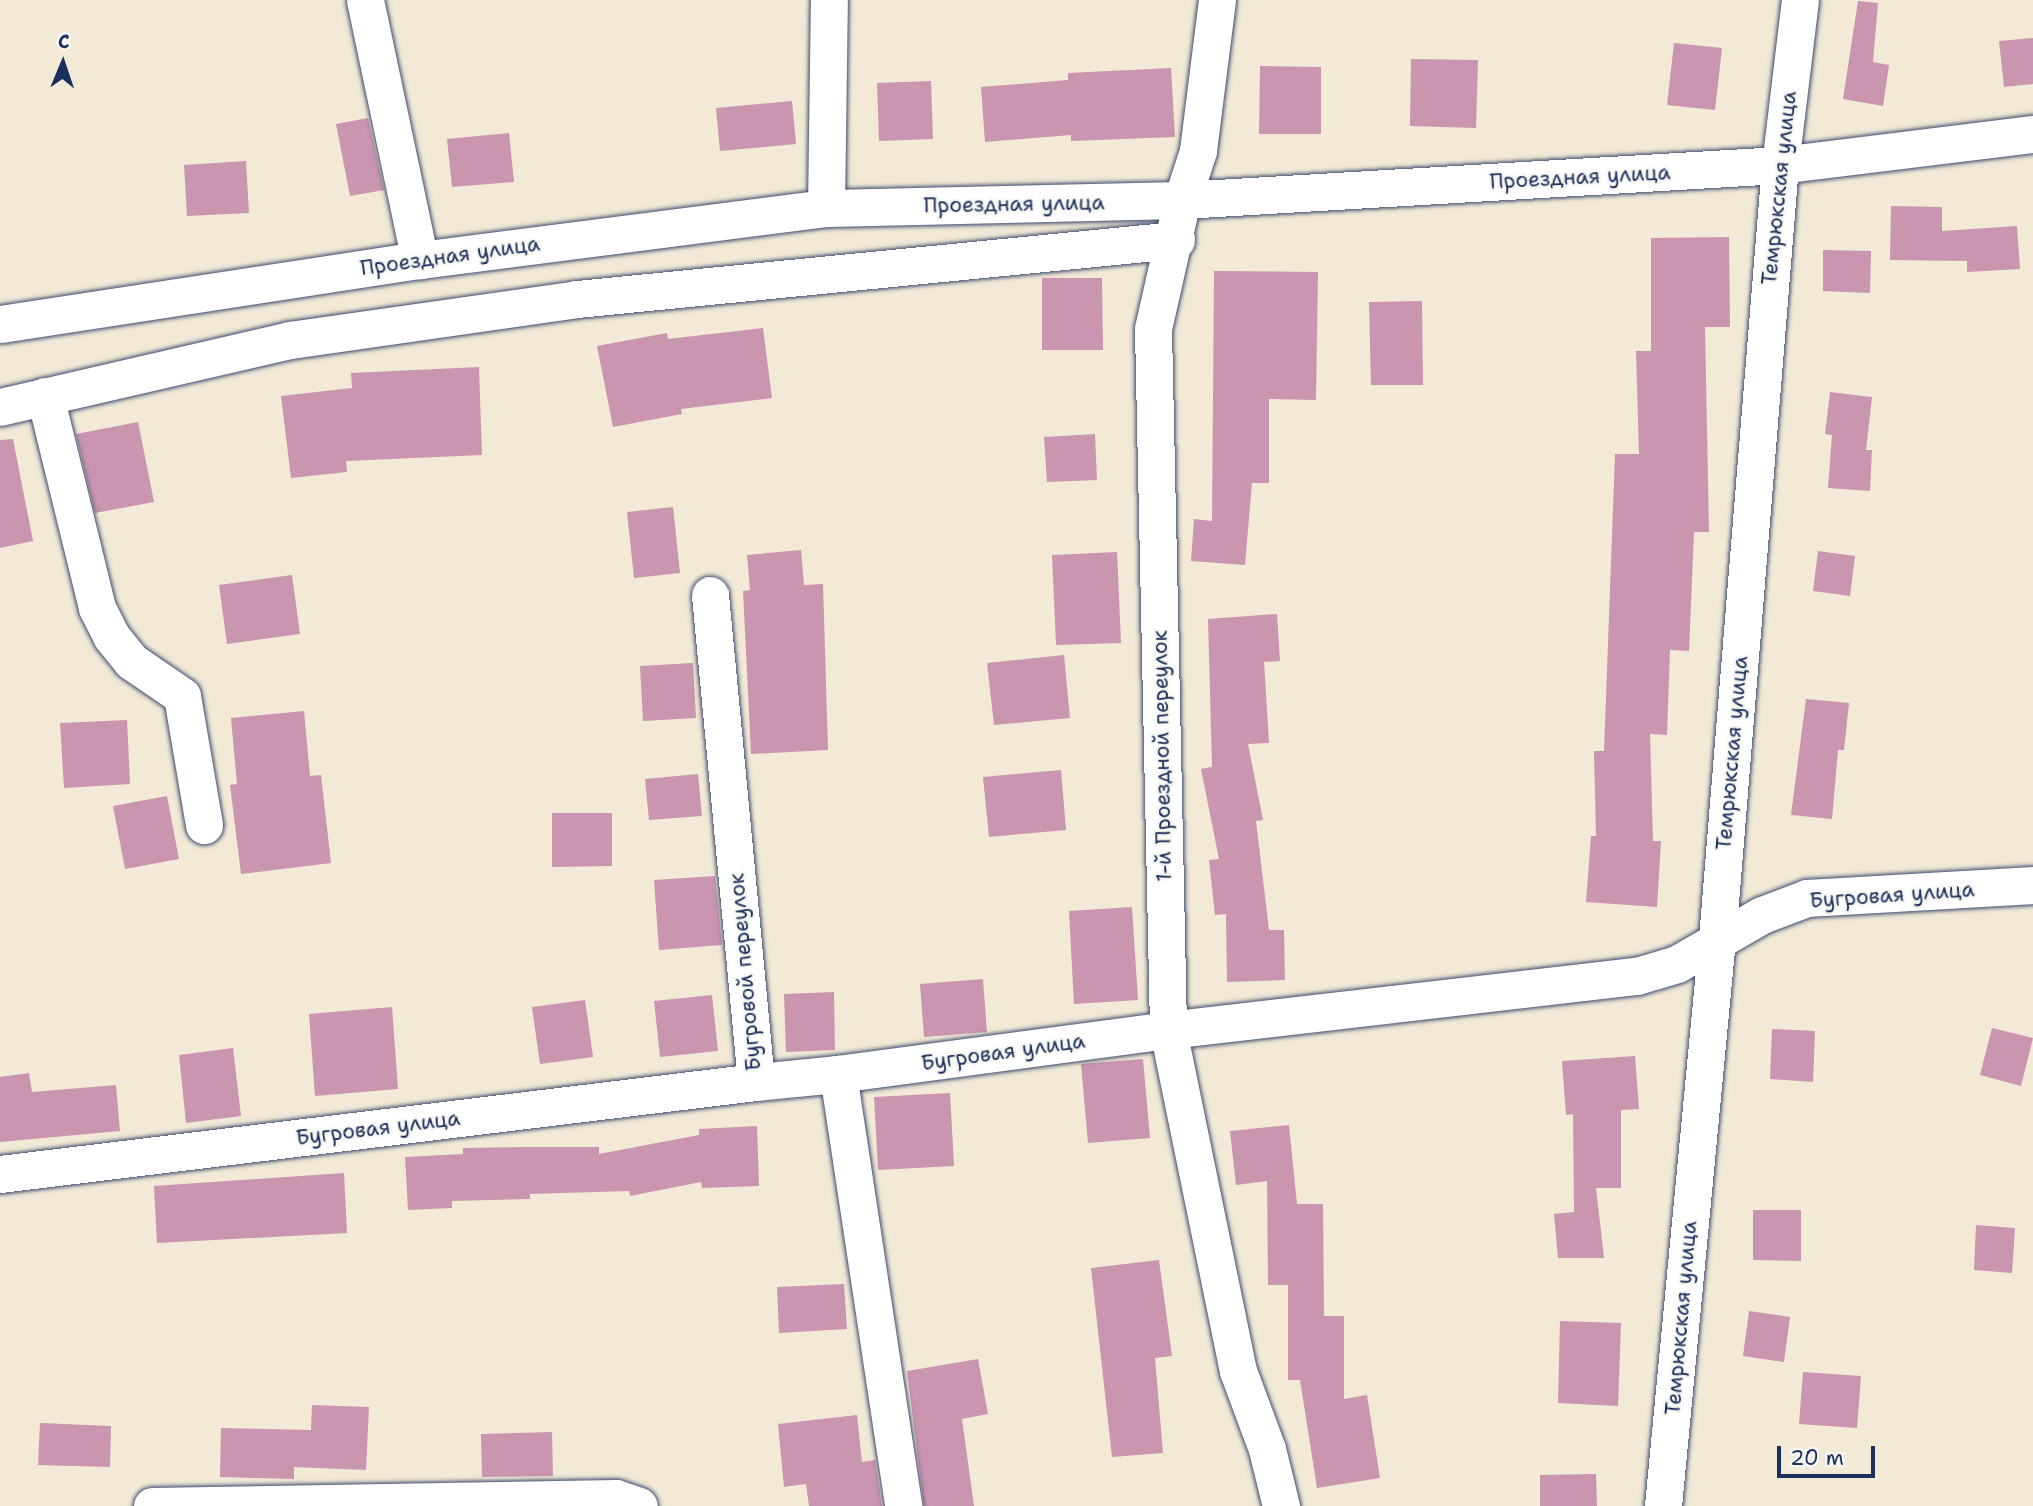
<!DOCTYPE html>
<meta charset="utf-8">
<style>
body{margin:0}
#map{position:relative;width:2033px;height:1506px;overflow:hidden;background:#f2e9d6;font-family:"Shantell Sans",sans-serif}
div>[style]{position:absolute}
[style*='--x']{left:calc(var(--x)*1px);top:calc(var(--y)*1px);width:calc(var(--w)*1px);rotate:calc(var(--a)*1deg)}
.building>*{inset:0;background:#ca95af}
.roads{filter:drop-shadow(0 0 2px #3b4b70) drop-shadow(0 0 2px #3b4b70)}
.street>*{height:37px;margin:-18.5px;padding:0 18.5px;transform-origin:18.5px;border-radius:18.5px;background:#fff}
span{translate:-50% -50%;white-space:nowrap;text-align:center;line-height:1.15;-webkit-text-stroke:5px #f6f6f2;paint-order:stroke}
.street-label{font-size:21px;color:#1b2f5e}
.north{position:absolute;left:28px;top:28px;width:70px;height:70px;-webkit-text-stroke:5px #f6f6f2;paint-order:stroke;rotate:2deg;font-size:19px;font-weight:700;line-height:28px;text-align:center;color:#1b2f5e}
.north::after{content:'';display:block;margin:auto;width:24px;height:32px;background:#1b2f5e;clip-path:polygon(50% 0,100% 100%,50% 72%,0 100%)}
.scale{position:absolute;left:1777px;top:1446px;width:98px;height:32px;box-sizing:border-box;border:4px solid #1b2f5e;border-top:0;padding-left:9px;font-size:21px;line-height:24px;white-space:nowrap;color:#1b2f5e;-webkit-text-stroke:5px #f6f6f2;paint-order:stroke}
</style>
<div id="map">
<div class="building">
<i style="clip-path:polygon(1858px 1px,1878px 3px,1873px 62px,1889px 65px,1883px 106px,1843px 99px)"></i>
<i style="clip-path:polygon(2033px 38px,2033px 84px,2004px 87px,1999px 41px)"></i>
<i style="clip-path:polygon(1674px 43px,1722px 48px,1715px 110px,1667px 105px)"></i>
<i style="clip-path:polygon(1411px 59px,1478px 60px,1476px 128px,1410px 126px)"></i>
<i style="clip-path:polygon(1260px 66px,1321px 67px,1321px 134px,1259px 134px)"></i>
<i style="clip-path:polygon(1171px 68px,1175px 137px,1071px 141px,1071px 135px,985px 142px,981px 87px,1068px 80px,1068px 73px)"></i>
<i style="clip-path:polygon(931px 81px,933px 139px,879px 141px,877px 83px)"></i>
<i style="clip-path:polygon(792px 101px,796px 144px,720px 151px,716px 108px)"></i>
<i style="clip-path:polygon(368px 118px,384px 190px,350px 196px,336px 124px)"></i>
<i style="clip-path:polygon(509px 133px,514px 182px,452px 187px,447px 139px)"></i>
<i style="clip-path:polygon(246px 161px,249px 213px,187px 216px,184px 165px)"></i>
<i style="clip-path:polygon(1891px 206px,1942px 207px,1942px 231px,2017px 226px,2020px 269px,1967px 272px,1967px 261px,1890px 260px)"></i>
<i style="clip-path:polygon(1729px 237px,1730px 327px,1705px 327px,1709px 532px,1694px 532px,1689px 651px,1670px 650px,1667px 735px,1650px 734px,1653px 841px,1661px 841px,1657px 907px,1586px 902px,1591px 836px,1596px 836px,1594px 751px,1604px 751px,1615px 454px,1639px 454px,1636px 351px,1651px 351px,1651px 238px)"></i>
<i style="clip-path:polygon(1823px 250px,1871px 251px,1870px 293px,1823px 291px)"></i>
<i style="clip-path:polygon(1214px 271px,1318px 272px,1316px 400px,1269px 399px,1269px 483px,1252px 483px,1245px 565px,1191px 561px,1194px 519px,1212px 521px)"></i>
<i style="clip-path:polygon(1042px 278px,1102px 278px,1103px 350px,1042px 350px)"></i>
<i style="clip-path:polygon(1422px 301px,1423px 385px,1371px 385px,1369px 302px)"></i>
<i style="clip-path:polygon(763px 328px,772px 398px,681px 409px,682px 414px,613px 427px,597px 346px,667px 333px,668px 339px)"></i>
<i style="clip-path:polygon(479px 367px,482px 455px,346px 461px,347px 472px,291px 478px,281px 396px,352px 388px,351px 373px)"></i>
<i style="clip-path:polygon(1830px 392px,1872px 397px,1866px 450px,1872px 450px,1870px 491px,1828px 488px,1832px 435px,1825px 434px)"></i>
<i style="clip-path:polygon(138px 422px,154px 502px,95px 513px,76px 434px)"></i>
<i style="clip-path:polygon(1095px 434px,1097px 480px,1047px 482px,1044px 437px)"></i>
<i style="clip-path:polygon(13px 439px,33px 541px,0 548px,0 440px)"></i>
<i style="clip-path:polygon(673px 507px,680px 573px,634px 578px,627px 512px)"></i>
<i style="clip-path:polygon(801px 550px,804px 585px,823px 584px,828px 750px,751px 754px,743px 591px,750px 590px,747px 555px)"></i>
<i style="clip-path:polygon(1818px 551px,1855px 556px,1850px 596px,1813px 591px)"></i>
<i style="clip-path:polygon(1117px 552px,1121px 643px,1056px 645px,1052px 555px)"></i>
<i style="clip-path:polygon(292px 575px,300px 634px,227px 644px,219px 585px)"></i>
<i style="clip-path:polygon(1277px 614px,1280px 661px,1264px 662px,1269px 743px,1248px 744px,1263px 820px,1256px 821px,1269px 930px,1284px 930px,1285px 980px,1227px 982px,1226px 914px,1215px 915px,1209px 860px,1219px 859px,1201px 769px,1212px 767px,1208px 619px)"></i>
<i style="clip-path:polygon(1064px 655px,1070px 718px,994px 725px,987px 663px)"></i>
<i style="clip-path:polygon(693px 663px,696px 718px,643px 721px,640px 666px)"></i>
<i style="clip-path:polygon(1806px 699px,1849px 703px,1844px 750px,1838px 750px,1832px 819px,1791px 815px)"></i>
<i style="clip-path:polygon(304px 711px,310px 776px,321px 775px,331px 863px,241px 874px,230px 785px,237px 784px,231px 718px)"></i>
<i style="clip-path:polygon(127px 720px,130px 784px,64px 788px,60px 723px)"></i>
<i style="clip-path:polygon(1061px 770px,1066px 830px,989px 837px,983px 777px)"></i>
<i style="clip-path:polygon(698px 774px,702px 816px,649px 820px,645px 779px)"></i>
<i style="clip-path:polygon(167px 796px,179px 859px,125px 869px,113px 806px)"></i>
<i style="clip-path:polygon(552px 813px,612px 813px,612px 866px,552px 867px)"></i>
<i style="clip-path:polygon(715px 876px,722px 945px,659px 950px,654px 880px)"></i>
<i style="clip-path:polygon(1132px 907px,1138px 1000px,1074px 1004px,1069px 911px)"></i>
<i style="clip-path:polygon(983px 979px,987px 1032px,924px 1037px,920px 984px)"></i>
<i style="clip-path:polygon(834px 992px,835px 1050px,786px 1052px,784px 994px)"></i>
<i style="clip-path:polygon(712px 995px,718px 1051px,660px 1057px,654px 1001px)"></i>
<i style="clip-path:polygon(585px 1000px,593px 1057px,540px 1064px,532px 1007px)"></i>
<i style="clip-path:polygon(392px 1007px,398px 1089px,315px 1096px,309px 1014px)"></i>
<i style="clip-path:polygon(1992px 1028px,2033px 1038px,2021px 1086px,1980px 1075px)"></i>
<i style="clip-path:polygon(1772px 1029px,1815px 1031px,1813px 1082px,1770px 1079px)"></i>
<i style="clip-path:polygon(233px 1048px,241px 1116px,186px 1123px,179px 1055px)"></i>
<i style="clip-path:polygon(1635px 1056px,1639px 1109px,1621px 1110px,1621px 1188px,1596px 1188px,1604px 1258px,1558px 1258px,1554px 1214px,1574px 1212px,1573px 1114px,1566px 1115px,1562px 1061px)"></i>
<i style="clip-path:polygon(1143px 1059px,1150px 1138px,1088px 1143px,1081px 1064px)"></i>
<i style="clip-path:polygon(29px 1073px,32px 1092px,116px 1085px,120px 1131px,0 1142px,0 1077px)"></i>
<i style="clip-path:polygon(950px 1093px,954px 1166px,878px 1170px,874px 1097px)"></i>
<i style="clip-path:polygon(1289px 1125px,1297px 1204px,1323px 1204px,1324px 1316px,1344px 1316px,1344px 1399px,1367px 1395px,1380px 1478px,1317px 1488px,1300px 1380px,1288px 1380px,1288px 1285px,1268px 1285px,1267px 1181px,1236px 1185px,1230px 1131px)"></i>
<i style="clip-path:polygon(757px 1126px,759px 1186px,702px 1188px,701px 1182px,630px 1196px,629px 1191px,530px 1194px,530px 1199px,452px 1201px,452px 1208px,408px 1210px,405px 1157px,463px 1154px,463px 1148px,528px 1147px,599px 1147px,599px 1154px,699px 1135px,699px 1129px)"></i>
<i style="clip-path:polygon(344px 1173px,347px 1233px,157px 1243px,154px 1186px)"></i>
<i style="clip-path:polygon(1753px 1210px,1801px 1210px,1801px 1261px,1753px 1260px)"></i>
<i style="clip-path:polygon(1976px 1225px,2015px 1228px,2012px 1273px,1974px 1270px)"></i>
<i style="clip-path:polygon(1159px 1260px,1172px 1356px,1155px 1358px,1163px 1453px,1112px 1457px,1091px 1268px)"></i>
<i style="clip-path:polygon(844px 1284px,847px 1329px,779px 1333px,777px 1287px)"></i>
<i style="clip-path:polygon(1749px 1311px,1790px 1317px,1784px 1362px,1743px 1356px)"></i>
<i style="clip-path:polygon(1560px 1321px,1621px 1323px,1618px 1406px,1558px 1403px)"></i>
<i style="clip-path:polygon(978px 1359px,988px 1414px,962px 1419px,974px 1506px,924px 1506px,907px 1371px)"></i>
<i style="clip-path:polygon(1803px 1372px,1861px 1376px,1857px 1428px,1799px 1424px)"></i>
<i style="clip-path:polygon(312px 1405px,369px 1407px,366px 1470px,294px 1467px,294px 1479px,220px 1477px,221px 1428px,311px 1430px)"></i>
<i style="clip-path:polygon(857px 1415px,862px 1462px,875px 1460px,882px 1506px,809px 1506px,806px 1484px,784px 1487px,778px 1424px)"></i>
<i style="clip-path:polygon(40px 1423px,111px 1426px,110px 1467px,38px 1465px)"></i>
<i style="clip-path:polygon(552px 1432px,553px 1476px,482px 1477px,481px 1434px)"></i>
<i style="clip-path:polygon(1596px 1474px,1597px 1506px,1540px 1506px,1540px 1475px)"></i>
</div>
<div class="roads">
<div class="street">
<i style="--x:365;--y:0;--w:266;--a:78.1"></i>
<i style="--x:1217;--y:0;--w:152;--a:97.2"></i>
<i style="--x:1198;--y:151;--w:52;--a:108.1"></i>
<i style="--x:1182;--y:200;--w:132;--a:102.7"></i>
<i style="--x:1153;--y:329;--w:701;--a:88.77"></i>
<i style="--x:1168;--y:1030;--w:348;--a:78.4"></i>
<i style="--x:1238;--y:1371;--w:83;--a:69.6"></i>
<i style="--x:1267;--y:1449;--w:59;--a:76.2"></i>
<i style="--x:826;--y:208;--w:208;--a:-89.2"></i>
<i style="--x:0;--y:324;--w:425;--a:-8.7"></i>
<i style="--x:420;--y:260;--w:409;--a:-7.3"></i>
<i style="--x:826;--y:208;--w:356;--a:-1.3"></i>
<i style="--x:1182;--y:200;--w:599;--a:-3.35"></i>
<i style="--x:1780;--y:165;--w:255;--a:-7"></i>
<i style="--x:45;--y:396;--w:218;--a:76.2"></i>
<i style="--x:97;--y:608;--w:31;--a:63"></i>
<i style="--x:111;--y:636;--w:32;--a:51"></i>
<i style="--x:131;--y:661;--w:62;--a:34.5"></i>
<i style="--x:182;--y:696;--w:131;--a:80.3"></i>
<i style="--x:0;--y:407;--w:298;--a:-13"></i>
<i style="--x:290;--y:340;--w:290;--a:-8.1"></i>
<i style="--x:577;--y:299;--w:602;--a:-5.63"></i>
<i style="--x:710;--y:595;--w:489;--a:84.6"></i>
<i style="--x:756;--y:1082;--w:82;--a:-5.6"></i>
<i style="--x:838;--y:1074;--w:437;--a:81.4"></i>
<i style="--x:838;--y:1074;--w:333;--a:-7.6"></i>
<i style="--x:1168;--y:1030;--w:472;--a:-6.6"></i>
<i style="--x:1637;--y:976;--w:42;--a:-16.7"></i>
<i style="--x:1677;--y:964;--w:98;--a:-30"></i>
<i style="--x:1762;--y:915;--w:48;--a:-20.7"></i>
<i style="--x:1807;--y:898;--w:226;--a:-3.3"></i>
<i style="--x:0;--y:1174;--w:762;--a:-6.94"></i>
<i style="--x:152;--y:1506;--w:464;--a:-1"></i>
<i style="--x:616;--y:1498;--w:24;--a:19"></i>
<i style="--x:1663;--y:1506;--w:570;--a:-84.56"></i>
<i style="--x:1717;--y:939;--w:777;--a:-85.35"></i>
<i style="--x:1780;--y:165;--w:166;--a:-83.1"></i>
</div>
</div>
<div class="street-label">
<span style="left:1580px;top:177px;rotate:-3deg">Проездная улица</span>
<span style="left:1779px;top:188px;rotate:-84deg">Темрюкская улица</span>
<span style="left:1014px;top:204px;rotate:-1deg">Проездная улица</span>
<span style="left:450px;top:256px;rotate:-8deg">Проездная улица</span>
<span style="left:1732px;top:753px;rotate:-85deg">Темрюкская улица</span>
<span style="left:1162px;top:756px;rotate:-91deg">1-й Проездной переулок</span>
<span style="left:1892px;top:895px;rotate:-4deg">Бугровая улица</span>
<span style="left:745px;top:972px;rotate:-95deg">Бугровой переулок</span>
<span style="left:1003px;top:1052px;rotate:-8deg">Бугровая улица</span>
<span style="left:378px;top:1128px;rotate:-7deg">Бугровая улица</span>
<span style="left:1681px;top:1318px;rotate:-85deg">Темрюкская улица</span>
</div>
<div class="north">С</div>
<div class="scale">20 m</div>
</div>
